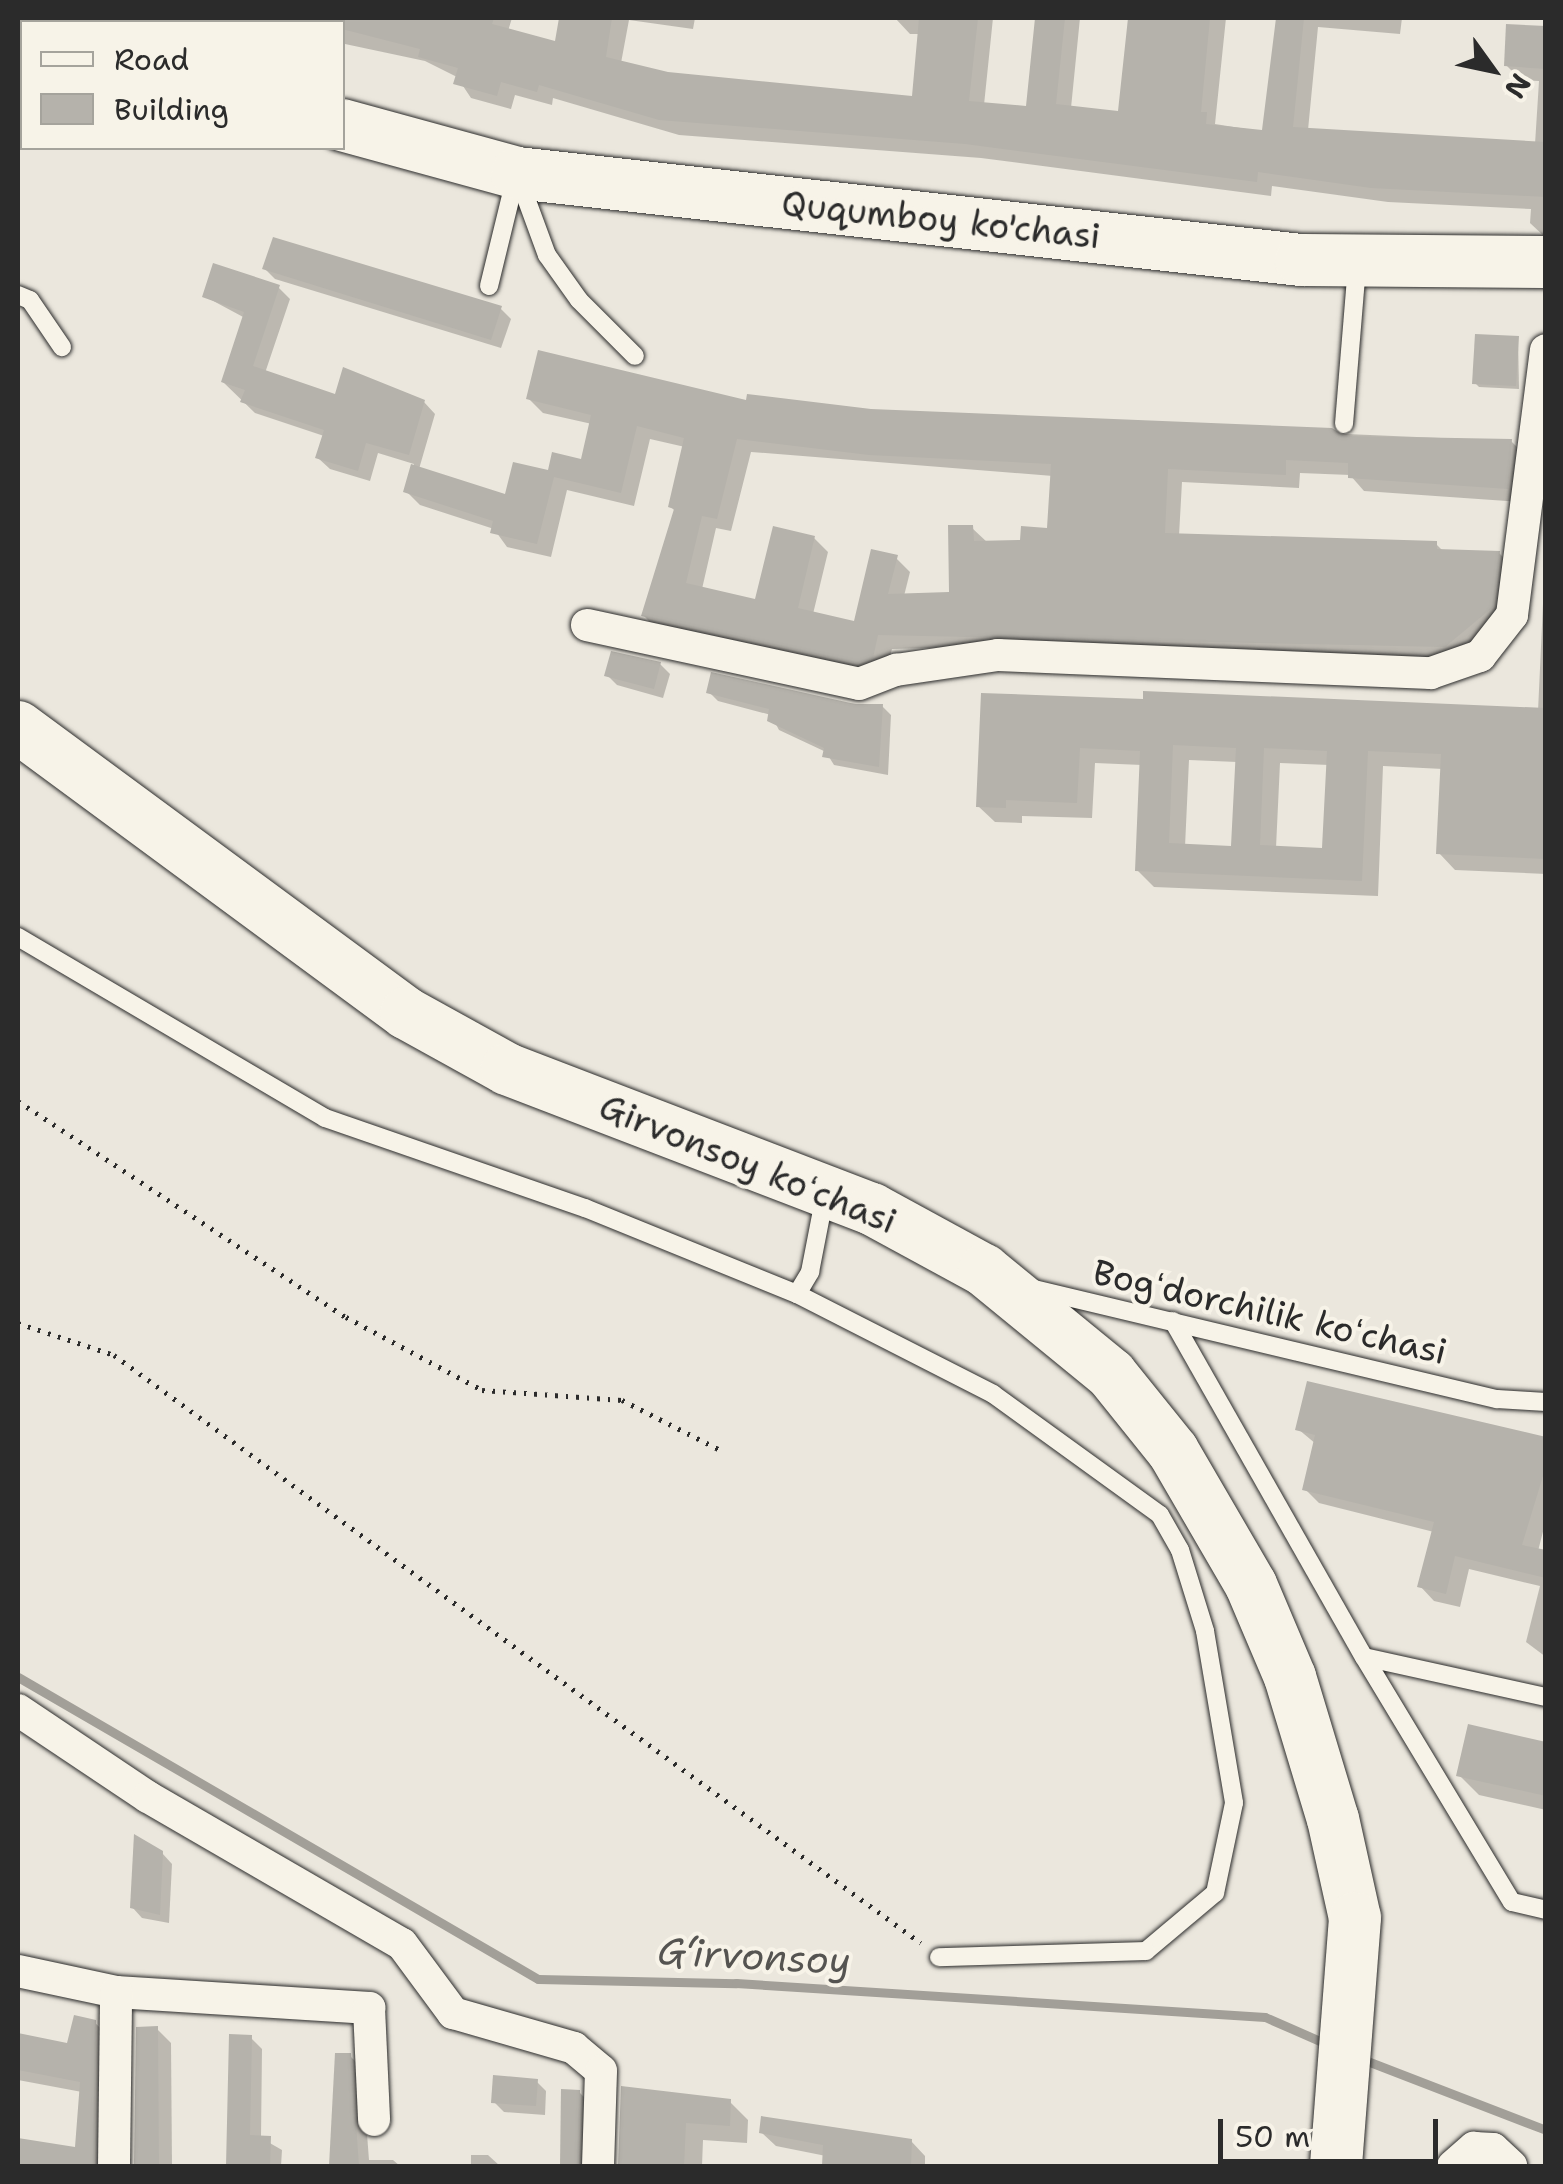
<!DOCTYPE html>
<meta charset="utf-8">
<style>
body{margin:0}
#map{position:relative;width:1563px;height:2184px;overflow:hidden;background:#ebe7dd;font-family:"Shantell Sans",sans-serif}
div>[style]{position:absolute}
[style*='--x']{left:calc(var(--x)*1px);top:calc(var(--y)*1px);width:calc(var(--w)*1px);rotate:calc(var(--a)*1deg)}
.shadow>*{inset:0;background:#0003}
.stream>*{height:9px;margin:-4.5px;padding:0 4.5px;transform-origin:4.5px;border-radius:4.5px;background:#a29f98}
.building>*{inset:0;background:#b5b2ab}
.path>*{height:5px;margin-top:-2.5px;transform-origin:0;background:repeating-linear-gradient(90deg,#2b2b2b 0 2.5px,transparent 0 10.5px)}
.roads{filter:drop-shadow(0 0 2px #2b2b2b) drop-shadow(0 0 2px #2b2b2b)}
.lane>*{height:18px;margin:-9px;padding:0 9px;transform-origin:9px;border-radius:9px;background:#f7f3e8}
.street>*{height:32px;margin:-16px;padding:0 16px;transform-origin:16px;border-radius:16px;background:#f7f3e8}
.primary>*{height:52px;margin:-26px;padding:0 26px;transform-origin:26px;border-radius:26px;background:#f7f3e8}
span{translate:-50% -50%;white-space:nowrap;text-align:center;line-height:1.15;-webkit-text-stroke:8px #f7f3e8;paint-order:stroke}
.street-label{font-size:35px;color:#2b2b2b}
.water-label{font-size:38px;color:#555451;font-style:italic}
.frame{position:absolute;inset:0;border:20px solid #2b2b2b;pointer-events:none}
.legend{position:absolute;left:20px;top:20px;width:325px;height:130px;box-sizing:border-box;background:#f7f3e8;border:2px solid #a5a39c;margin:0;padding:12px 18px;list-style:none;font-size:30px;color:#2b2b2b}
.legend li{display:flex;align-items:center;gap:20px;height:50px}
.legend b{width:50px;border:2px solid #a5a39c}
.north{position:absolute;left:1443px;top:20px;width:100px;height:100px;-webkit-text-stroke:8px #f7f3e8;paint-order:stroke;rotate:123deg;font-size:28px;font-weight:700;line-height:40px;text-align:center;color:#2b2b2b}
.north::after{content:'';display:block;margin:auto;width:35px;height:45px;background:#2b2b2b;clip-path:polygon(50% 0,100% 100%,50% 72%,0 100%)}
.scale{position:absolute;left:1218px;top:2119px;width:220px;height:45px;box-sizing:border-box;border:5px solid #2b2b2b;border-top:0;padding-left:12px;font-size:30px;line-height:35px;white-space:nowrap;color:#2b2b2b;-webkit-text-stroke:8px #f7f3e8;paint-order:stroke}
</style>
<div id="map">
<div class="shadow">
<i style="clip-path:polygon(333px 18px,512px 18px,508px 31px,557px 44px,562px 18px,695px 18px,693px 29px,629px 20px,621px 63px,667px 75px,914px 99px,920px 34px,910px 34px,895px 18px,993px 18px,984px 105px,1029px 109px,1038px 18px,1080px 18px,1071px 108px,1121px 113px,1130px 18px,1226px 18px,1215px 124px,1265px 132px,1278px 18px,1402px 18px,1400px 34px,1318px 27px,1308px 130px,1535px 144px,1539px 81px,1521px 80px,1506px 65px,1546px 29px,1546px 238px,1530px 223px,1531px 209px,1388px 202px,1272px 186px,1271px 196px,981px 158px,679px 135px,553px 98px,552px 105px,515px 95px,511px 109px,471px 98px,457px 77px,425px 61px,345px 44px,342px 22px,332px 22px)"></i>
<i style="clip-path:polygon(265px 269px,501px 309px,511px 319px,501px 348px,275px 279px)"></i>
<i style="clip-path:polygon(evenodd,278px 287px,290px 299px,265px 373px,336px 397px,424px 402px,435px 414px,419px 469px,507px 497px,583px 462px,592px 424px,543px 413px,529px 399px,1511px 441px,1525px 455px,1521px 502px,1364px 491px,1350px 475px,1300px 473px,1299px 488px,1182px 482px,1179px 536px,1436px 544px,1444px 552px,1499px 553px,1513px 567px,1504px 624px,1468px 657px,1418px 663px,965px 647px,892px 649px,886px 671px,873px 676px,658px 630px,644px 616px,676px 512px,670px 506px,685px 447px,650px 439px,634px 506px,567px 490px,551px 557px,507px 547px,494px 529px,420px 505px,406px 491px,414px 464px,378px 453px,370px 481px,330px 469px,318px 458px,324px 436px,255px 413px,223px 382px,245px 318px,204px 296px,278px 287px,751px 452px,1053px 476px,1050px 530px,1023px 542px,988px 543px,972px 528px,951px 594px,904px 596px,910px 572px,896px 558px,855px 624px,813px 614px,828px 552px,814px 538px,757px 602px,702px 589px,716px 528px,731px 531px,751px 452px)"></i>
<i style="clip-path:polygon(1518px 338px,1519px 389px,1479px 387px,1475px 383px)"></i>
<i style="clip-path:polygon(evenodd,1544px 582px,1546px 874px,1455px 870px,1439px 853px,1443px 769px,1383px 766px,1378px 896px,1154px 887px,1137px 870px,1142px 765px,1095px 763px,1092px 818px,1022px 816px,1022px 823px,995px 822px,978px 806px,984px 695px,1538px 711px,1544px 582px,1189px 760px,1237px 762px,1234px 849px,1185px 847px,1189px 760px,1544px 582px,1280px 763px,1329px 765px,1325px 850px,1276px 848px,1280px 763px)"></i>
<i style="clip-path:polygon(660px 664px,670px 674px,663px 698px,617px 685px,607px 675px)"></i>
<i style="clip-path:polygon(709px 692px,882px 706px,891px 715px,888px 775px,834px 765px,826px 752px,779px 730px,771px 715px,718px 701px)"></i>
<i style="clip-path:polygon(1298px 1429px,1546px 1444px,1546px 1520px,1538px 1551px,1546px 1553px,1546px 1657px,1526px 1642px,1540px 1586px,1469px 1569px,1460px 1607px,1434px 1601px,1420px 1586px,1434px 1532px,1319px 1503px,1305px 1489px,1316px 1444px)"></i>
<i style="clip-path:polygon(1546px 1745px,1546px 1810px,1479px 1795px,1459px 1775px)"></i>
<i style="clip-path:polygon(162px 1853px,172px 1864px,169px 1923px,142px 1918px,132px 1907px)"></i>
<i style="clip-path:polygon(18px 2016px,19px 2036px,69px 2046px,94px 2022px,109px 2036px,108px 2166px,18px 2166px,18px 2140px,77px 2150px,82px 2092px,18px 2080px)"></i>
<i style="clip-path:polygon(138px 2029px,157px 2029px,171px 2043px,172px 2166px,137px 2166px)"></i>
<i style="clip-path:polygon(231px 2037px,250px 2037px,262px 2049px,261px 2138px,282px 2150px,281px 2166px,229px 2166px)"></i>
<i style="clip-path:polygon(338px 2056px,350px 2056px,362px 2068px,369px 2160px,393px 2160px,400px 2166px,333px 2166px)"></i>
<i style="clip-path:polygon(536px 2081px,546px 2091px,545px 2115px,504px 2112px,494px 2102px)"></i>
<i style="clip-path:polygon(623px 2089px,730px 2102px,748px 2120px,747px 2143px,703px 2140px,702px 2166px,620px 2166px)"></i>
<i style="clip-path:polygon(564px 2092px,579px 2092px,597px 2110px,596px 2166px,562px 2166px)"></i>
<i style="clip-path:polygon(761px 2132px,911px 2141px,925px 2156px,925px 2166px,825px 2166px,826px 2156px,776px 2146px)"></i>
<i style="clip-path:polygon(471px 2155px,488px 2155px,500px 2166px,471px 2166px)"></i>
</div>
<div class="stream">
<i style="--x:18;--y:1677;--w:601;--a:30.15"></i>
<i style="--x:538;--y:1979;--w:198;--a:1.2"></i>
<i style="--x:736;--y:1983;--w:530;--a:3.68"></i>
<i style="--x:1265;--y:2017;--w:70;--a:23.6"></i>
<i style="--x:1362;--y:2059;--w:197;--a:21.1"></i>
</div>
<div class="building">
<i style="clip-path:polygon(330px 18px,494px 18px,492px 24px,555px 41px,559px 18px,612px 18px,606px 57px,668px 72px,912px 96px,919px 18px,978px 18px,969px 101px,1026px 106px,1035px 18px,1065px 18px,1056px 104px,1118px 111px,1128px 18px,1210px 18px,1201px 112px,1207px 112px,1206px 124px,1262px 130px,1276px 18px,1304px 18px,1293px 127px,1546px 142px,1546px 197px,1371px 188px,1258px 172px,1257px 182px,965px 144px,659px 120px,539px 85px,537px 92px,501px 82px,497px 96px,453px 84px,458px 68px,418px 57px,420px 49px,342px 29px)"></i>
<i style="clip-path:polygon(1506px 24px,1546px 26px,1546px 69px,1504px 66px)"></i>
<i style="clip-path:polygon(273px 237px,502px 306px,491px 340px,262px 269px)"></i>
<i style="clip-path:polygon(213px 263px,280px 285px,253px 366px,335px 394px,343px 367px,425px 400px,409px 455px,366px 443px,358px 471px,315px 458px,324px 430px,240px 402px,245px 390px,221px 382px,244px 312px,202px 297px)"></i>
<i style="clip-path:polygon(1475px 334px,1519px 336px,1516px 386px,1472px 384px)"></i>
<i style="clip-path:polygon(evenodd,538px 350px,746px 400px,747px 394px,871px 409px,1332px 428px,1344px 436px,1512px 439px,1508px 489px,1348px 478px,1348px 463px,1286px 460px,1286px 475px,1168px 469px,1165px 533px,1437px 541px,1437px 549px,1500px 551px,1493px 607px,1445px 647px,878px 635px,873px 658px,857px 663px,641px 616px,674px 509px,668px 507px,684px 438px,637px 426px,621px 493px,554px 477px,537px 544px,490px 533px,493px 521px,403px 492px,411px 464px,505px 494px,513px 462px,548px 470px,552px 452px,581px 459px,591px 415px,526px 399px,538px 350px,737px 439px,869px 455px,1051px 464px,1047px 528px,1021px 526px,1020px 540px,974px 541px,973px 525px,948px 525px,949px 592px,888px 594px,898px 555px,871px 549px,854px 621px,798px 608px,815px 536px,773px 526px,755px 599px,686px 583px,702px 516px,717px 519px,737px 439px)"></i>
<i style="clip-path:polygon(611px 651px,661px 662px,654px 689px,604px 676px)"></i>
<i style="clip-path:polygon(711px 672px,855px 704px,883px 704px,879px 767px,822px 757px,824px 748px,767px 721px,769px 709px,706px 693px)"></i>
<i style="clip-path:polygon(evenodd,1143px 691px,1546px 708px,1546px 859px,1436px 854px,1441px 754px,1368px 751px,1362px 881px,1135px 871px,1140px 751px,1080px 748px,1077px 803px,1006px 800px,1006px 808px,976px 807px,981px 693px,1143px 699px,1143px 691px,1173px 745px,1236px 748px,1231px 846px,1169px 843px,1173px 745px,1143px 691px,1264px 748px,1327px 751px,1322px 848px,1260px 845px,1264px 748px)"></i>
<i style="clip-path:polygon(1307px 1381px,1546px 1437px,1546px 1466px,1522px 1545px,1546px 1550px,1546px 1578px,1455px 1556px,1446px 1594px,1417px 1587px,1434px 1522px,1302px 1490px,1315px 1435px,1295px 1430px)"></i>
<i style="clip-path:polygon(1468px 1724px,1546px 1742px,1546px 1796px,1456px 1776px)"></i>
<i style="clip-path:polygon(134px 1834px,163px 1851px,160px 1915px,130px 1908px)"></i>
<i style="clip-path:polygon(74px 2015px,96px 2020px,94px 2166px,18px 2166px,18px 2138px,75px 2147px,80px 2082px,18px 2070px,18px 2033px,67px 2043px)"></i>
<i style="clip-path:polygon(158px 2026px,159px 2166px,134px 2166px,136px 2027px)"></i>
<i style="clip-path:polygon(229px 2034px,252px 2035px,250px 2135px,271px 2136px,270px 2166px,226px 2166px)"></i>
<i style="clip-path:polygon(335px 2053px,351px 2053px,359px 2166px,329px 2166px)"></i>
<i style="clip-path:polygon(493px 2075px,538px 2079px,536px 2106px,491px 2103px)"></i>
<i style="clip-path:polygon(621px 2086px,731px 2099px,730px 2126px,686px 2123px,684px 2166px,618px 2166px)"></i>
<i style="clip-path:polygon(561px 2089px,580px 2090px,578px 2166px,560px 2166px)"></i>
<i style="clip-path:polygon(761px 2116px,912px 2139px,911px 2166px,822px 2166px,823px 2145px,759px 2133px)"></i>
</div>
<div class="path">
<i style="--x:18;--y:1101;--w:393;--a:33.4"></i>
<i style="--x:346;--y:1317;--w:154;--a:28.2"></i>
<i style="--x:482;--y:1390;--w:140;--a:4.1"></i>
<i style="--x:622;--y:1400;--w:112;--a:27"></i>
<i style="--x:18;--y:1323;--w:101;--a:18.4"></i>
<i style="--x:114;--y:1355;--w:998;--a:36.08"></i>
</div>
<div class="roads">
<div class="lane">
<i style="--x:223;--y:22;--w:4;--a:-76"></i>
<i style="--x:18;--y:102;--w:4;--a:14"></i>
<i style="--x:519;--y:179;--w:81;--a:69.8"></i>
<i style="--x:547;--y:255;--w:55;--a:54.6"></i>
<i style="--x:579;--y:300;--w:79;--a:45"></i>
<i style="--x:489;--y:286;--w:110;--a:-76.3"></i>
<i style="--x:18;--y:295;--w:13;--a:23"></i>
<i style="--x:30;--y:300;--w:57;--a:55.8"></i>
<i style="--x:1344;--y:424;--w:159;--a:-85.3"></i>
<i style="--x:18;--y:937;--w:356;--a:30.5"></i>
<i style="--x:325;--y:1118;--w:275;--a:19.1"></i>
<i style="--x:585;--y:1208;--w:229;--a:22.1"></i>
<i style="--x:797;--y:1294;--w:26;--a:-59"></i>
<i style="--x:810;--y:1272;--w:78;--a:-79"></i>
<i style="--x:1034;--y:1289;--w:476;--a:13.4"></i>
<i style="--x:1497;--y:1399;--w:49;--a:3.5"></i>
<i style="--x:797;--y:1294;--w:220;--a:27"></i>
<i style="--x:993;--y:1394;--w:206;--a:35.9"></i>
<i style="--x:1160;--y:1515;--w:40;--a:60.3"></i>
<i style="--x:1180;--y:1550;--w:85;--a:72.8"></i>
<i style="--x:1205;--y:1631;--w:174;--a:80.4"></i>
<i style="--x:1234;--y:1803;--w:92;--a:101.9"></i>
<i style="--x:1215;--y:1893;--w:90;--a:140"></i>
<i style="--x:1146;--y:1951;--w:207;--a:178.3"></i>
<i style="--x:1173;--y:1321;--w:386;--a:60.4"></i>
<i style="--x:1364;--y:1657;--w:286;--a:58.9"></i>
<i style="--x:1512;--y:1902;--w:35;--a:13"></i>
<i style="--x:1364;--y:1657;--w:186;--a:12.4"></i>
</div>
<div class="street">
<i style="--x:287;--y:22;--w:4;--a:-76"></i>
<i style="--x:587;--y:625;--w:278;--a:12.2"></i>
<i style="--x:859;--y:684;--w:40;--a:-21"></i>
<i style="--x:896;--y:670;--w:103;--a:-8.4"></i>
<i style="--x:998;--y:655;--w:433;--a:2.4"></i>
<i style="--x:1431;--y:673;--w:52;--a:-19.1"></i>
<i style="--x:1480;--y:656;--w:52;--a:-52"></i>
<i style="--x:1512;--y:615;--w:267;--a:-82.7"></i>
<i style="--x:18;--y:1710;--w:156;--a:33.8"></i>
<i style="--x:148;--y:1797;--w:293;--a:30.1"></i>
<i style="--x:402;--y:1944;--w:86;--a:53.5"></i>
<i style="--x:453;--y:2013;--w:126;--a:16.1"></i>
<i style="--x:574;--y:2048;--w:35;--a:40"></i>
<i style="--x:601;--y:2071;--w:95;--a:91.8"></i>
<i style="--x:18;--y:1971;--w:100;--a:12.1"></i>
<i style="--x:116;--y:1992;--w:254;--a:3.6"></i>
<i style="--x:369;--y:2008;--w:112;--a:87.4"></i>
<i style="--x:114;--y:2166;--w:174;--a:-89.3"></i>
<i style="--x:1453;--y:2166;--w:28;--a:-41"></i>
<i style="--x:1474;--y:2148;--w:19;--a:3"></i>
<i style="--x:1493;--y:2149;--w:25;--a:43"></i>
</div>
<div class="primary">
<i style="--x:50;--y:18;--w:14;--a:17"></i>
<i style="--x:342;--y:125;--w:181;--a:15.3"></i>
<i style="--x:517;--y:173;--w:789;--a:6.33"></i>
<i style="--x:1301;--y:260;--w:245;--a:0.5"></i>
<i style="--x:18;--y:727;--w:482;--a:36.4"></i>
<i style="--x:406;--y:1013;--w:115;--a:29"></i>
<i style="--x:507;--y:1069;--w:391;--a:21"></i>
<i style="--x:872;--y:1209;--w:128;--a:28.6"></i>
<i style="--x:984;--y:1270;--w:164;--a:39.3"></i>
<i style="--x:1111;--y:1374;--w:99;--a:51.2"></i>
<i style="--x:1173;--y:1451;--w:155;--a:59.8"></i>
<i style="--x:1251;--y:1585;--w:100;--a:67"></i>
<i style="--x:1290;--y:1677;--w:148;--a:73.2"></i>
<i style="--x:1333;--y:1819;--w:101;--a:77.5"></i>
<i style="--x:1355;--y:1918;--w:249;--a:94.4"></i>
</div>
</div>
<div class="street-label">
<span style="left:941px;top:220px;rotate:6deg">Ququmboy ko'chasi</span>
<span style="left:748px;top:1164px;rotate:22deg">Girvonsoy koʻchasi</span>
<span style="left:1270px;top:1312px;rotate:13deg">Bogʻdorchilik koʻchasi</span>
</div>
<div class="water-label">
<span style="left:754px;top:1956px;rotate:3deg">G‘irvonsoy</span>
</div>
<div class="frame"></div>
<ul class="legend">
<li><b style="height:12px;background:#f7f3e8"></b>Road</li>
<li><b style="height:28px;background:#b5b2ab"></b>Building</li>
</ul>
<div class="north">N</div>
<div class="scale">50 m</div>
</div>
